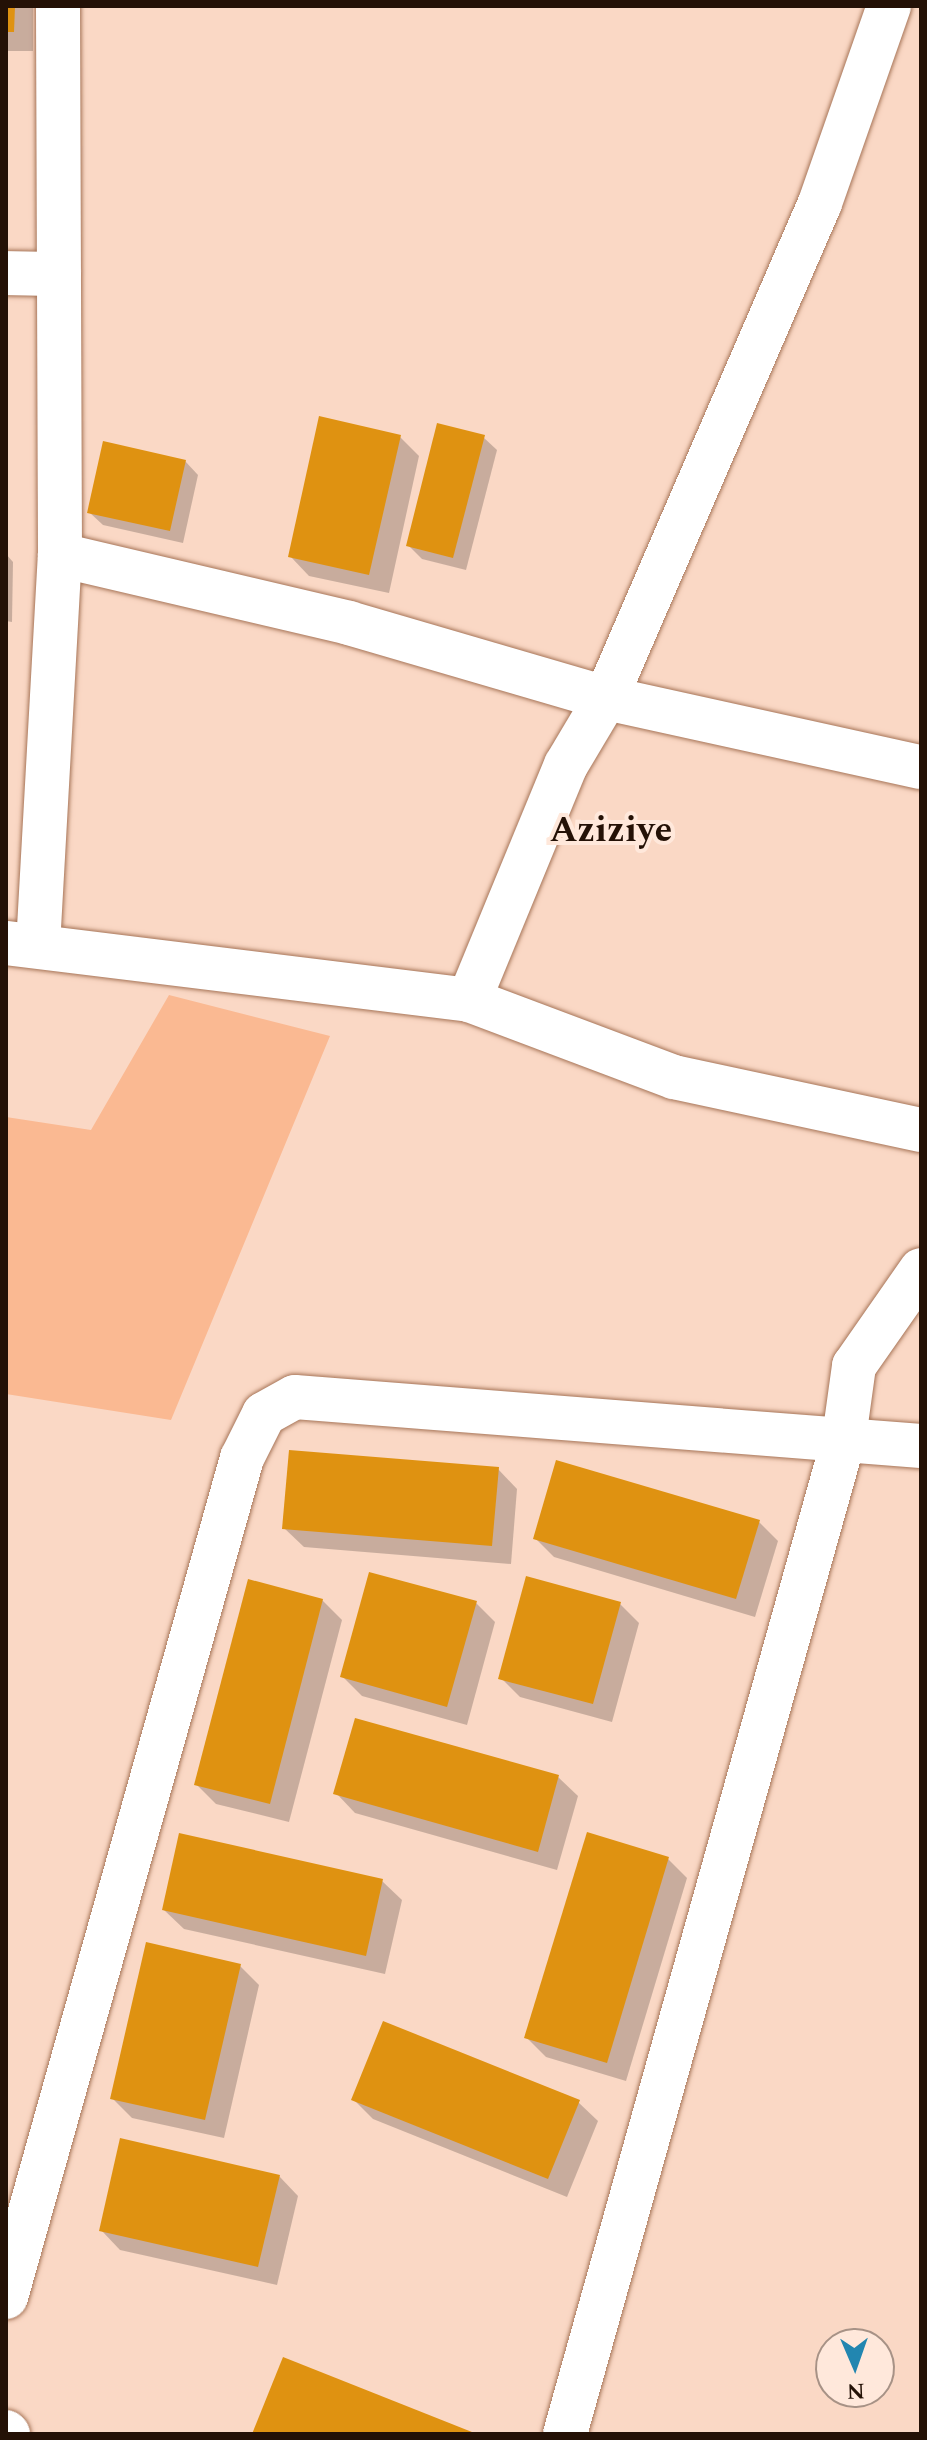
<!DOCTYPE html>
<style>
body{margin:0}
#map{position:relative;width:927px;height:2440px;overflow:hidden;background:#fad8c5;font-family:Spectral,serif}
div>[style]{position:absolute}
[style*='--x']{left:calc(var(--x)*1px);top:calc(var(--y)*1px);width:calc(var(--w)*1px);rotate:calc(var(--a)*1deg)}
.green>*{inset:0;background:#fab992}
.shadow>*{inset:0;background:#0003}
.building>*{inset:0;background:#df9211}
.roads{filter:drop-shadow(0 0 2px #a77558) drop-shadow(0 0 2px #a77558)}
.minor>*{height:44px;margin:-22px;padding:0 22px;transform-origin:22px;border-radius:22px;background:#fff}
span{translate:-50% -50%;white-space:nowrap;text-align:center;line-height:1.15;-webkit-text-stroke:8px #ffe8db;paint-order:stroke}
.district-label{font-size:36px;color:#241106;font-weight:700}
.frame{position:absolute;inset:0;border:8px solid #241106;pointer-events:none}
.north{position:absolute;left:815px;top:2328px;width:80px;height:80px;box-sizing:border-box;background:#ffe8db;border:2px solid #a79286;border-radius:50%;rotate:178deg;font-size:22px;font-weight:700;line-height:32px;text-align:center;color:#241106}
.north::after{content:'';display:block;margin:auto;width:28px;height:36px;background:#2286b0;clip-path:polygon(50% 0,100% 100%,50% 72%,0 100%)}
</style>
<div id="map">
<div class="green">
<i style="clip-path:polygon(169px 995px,330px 1036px,171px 1420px,6px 1394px,6px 1117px,91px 1130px)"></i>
</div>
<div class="shadow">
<i style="clip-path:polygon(6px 6px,33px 6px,33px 51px,6px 51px)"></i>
<i style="clip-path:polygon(400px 437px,419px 456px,389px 593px,309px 576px,290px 556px)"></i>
<i style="clip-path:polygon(483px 437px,497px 450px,466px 570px,422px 559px,409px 546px)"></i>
<i style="clip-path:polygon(185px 461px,198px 475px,183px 543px,103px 525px,89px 512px)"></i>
<i style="clip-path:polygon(6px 554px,13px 562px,12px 622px,6px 621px)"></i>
<i style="clip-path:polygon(498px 1469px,517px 1489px,511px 1564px,304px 1547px,284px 1528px)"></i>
<i style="clip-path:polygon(759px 1522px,778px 1541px,755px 1617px,554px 1557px,535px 1538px)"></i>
<i style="clip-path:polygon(322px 1600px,342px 1620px,289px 1822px,216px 1804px,196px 1784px)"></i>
<i style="clip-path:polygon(476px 1603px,495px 1622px,467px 1725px,362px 1696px,342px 1676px)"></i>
<i style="clip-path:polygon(620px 1604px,639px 1623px,612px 1722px,520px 1697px,501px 1678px)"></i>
<i style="clip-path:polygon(558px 1777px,578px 1796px,557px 1870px,355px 1813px,336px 1793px)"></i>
<i style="clip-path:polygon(668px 1859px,687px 1878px,626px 2081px,546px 2057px,527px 2038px)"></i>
<i style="clip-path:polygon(382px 1881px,402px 1900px,385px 1974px,184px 1929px,164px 1910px)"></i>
<i style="clip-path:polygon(240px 1966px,259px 1985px,224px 2138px,132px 2118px,112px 2098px)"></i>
<i style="clip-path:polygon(354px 2100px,578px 2102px,598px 2121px,567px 2197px,373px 2119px)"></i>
<i style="clip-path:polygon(279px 2176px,298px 2196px,277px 2285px,120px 2250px,101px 2230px)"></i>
</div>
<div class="building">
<i style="clip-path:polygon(6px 6px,15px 6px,14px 32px,6px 32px)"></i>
<i style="clip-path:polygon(319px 416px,401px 435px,369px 575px,288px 557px)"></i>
<i style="clip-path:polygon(437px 423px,485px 435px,453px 558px,406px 546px)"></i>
<i style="clip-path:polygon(103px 441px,186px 460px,170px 531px,87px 513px)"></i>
<i style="clip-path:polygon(289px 1450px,499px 1467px,492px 1546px,282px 1529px)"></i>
<i style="clip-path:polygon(556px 1460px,760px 1520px,736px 1599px,533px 1539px)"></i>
<i style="clip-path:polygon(369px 1572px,477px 1601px,447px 1707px,340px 1677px)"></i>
<i style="clip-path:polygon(526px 1576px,621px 1602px,593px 1704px,498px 1679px)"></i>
<i style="clip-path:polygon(248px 1579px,323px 1599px,270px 1804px,194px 1785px)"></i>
<i style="clip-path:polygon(355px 1718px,559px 1775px,538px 1852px,333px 1794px)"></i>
<i style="clip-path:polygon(587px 1832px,669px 1857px,607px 2063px,524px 2038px)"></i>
<i style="clip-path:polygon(179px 1833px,383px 1879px,366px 1956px,162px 1910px)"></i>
<i style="clip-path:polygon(146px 1942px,241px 1964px,205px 2120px,110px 2099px)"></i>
<i style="clip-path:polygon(383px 2021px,580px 2100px,548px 2179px,351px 2100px)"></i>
<i style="clip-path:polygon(120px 2138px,280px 2175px,258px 2267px,99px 2231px)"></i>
<i style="clip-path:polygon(283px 2357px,477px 2434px,252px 2434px)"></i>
</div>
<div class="roads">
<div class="minor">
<i style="--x:6;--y:273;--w:53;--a:1.1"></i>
<i style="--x:60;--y:555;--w:297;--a:13.2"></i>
<i style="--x:349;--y:623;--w:268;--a:16.3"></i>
<i style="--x:606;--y:698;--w:322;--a:12.4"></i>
<i style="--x:6;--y:943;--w:466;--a:7"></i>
<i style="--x:469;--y:1000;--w:219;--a:20.6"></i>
<i style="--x:674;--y:1077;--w:253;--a:12.1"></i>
<i style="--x:38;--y:946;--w:392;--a:-86.8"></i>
<i style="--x:60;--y:555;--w:549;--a:-90.21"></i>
<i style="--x:469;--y:1000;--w:254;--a:-67.6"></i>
<i style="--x:566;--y:765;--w:78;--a:-59.2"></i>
<i style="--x:606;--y:698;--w:539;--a:-66.62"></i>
<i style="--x:820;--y:203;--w:209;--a:-70.7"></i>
<i style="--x:6;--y:2297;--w:872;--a:-74.29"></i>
<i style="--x:242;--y:1458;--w:49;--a:-63.4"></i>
<i style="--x:264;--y:1414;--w:35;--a:-29"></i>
<i style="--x:295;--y:1397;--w:628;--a:4.48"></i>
<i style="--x:6;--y:2432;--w:3;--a:45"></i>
<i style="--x:565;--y:2434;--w:1034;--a:-74.35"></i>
<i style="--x:844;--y:1438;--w:73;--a:-82.1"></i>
<i style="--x:854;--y:1366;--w:117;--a:-55.1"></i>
</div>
</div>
<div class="district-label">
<span style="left:611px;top:831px">Aziziye</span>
</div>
<div class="frame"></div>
<div class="north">N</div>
</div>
